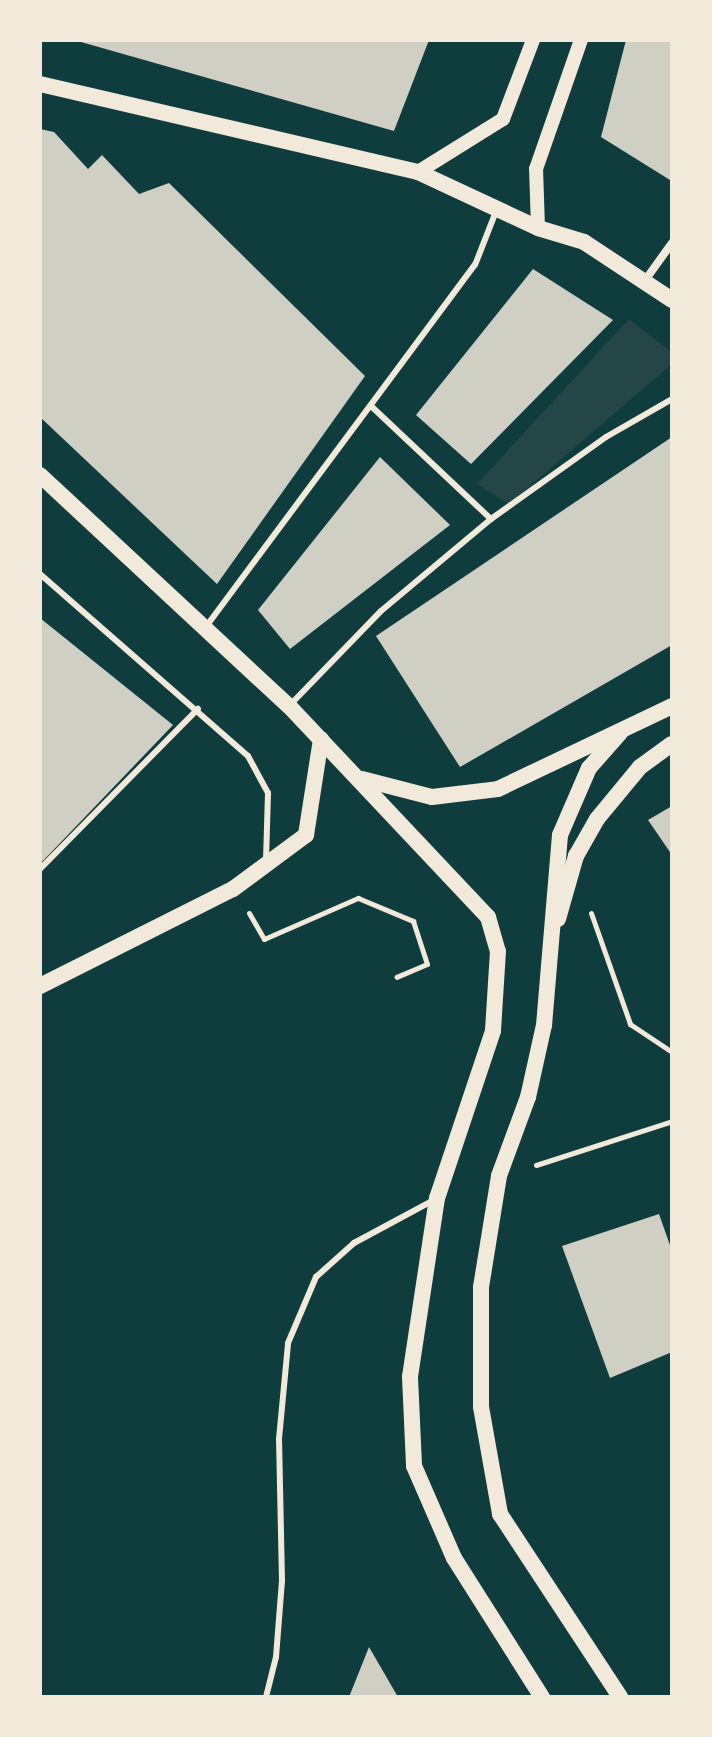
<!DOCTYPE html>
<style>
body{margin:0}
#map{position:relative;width:712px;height:1737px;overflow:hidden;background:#0f3d3e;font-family:Jost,sans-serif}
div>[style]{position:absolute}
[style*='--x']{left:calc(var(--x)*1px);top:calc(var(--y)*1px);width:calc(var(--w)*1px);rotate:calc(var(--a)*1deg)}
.green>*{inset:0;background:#244646}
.building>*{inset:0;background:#cfcfc3}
.path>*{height:5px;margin:-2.5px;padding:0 2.5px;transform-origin:2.5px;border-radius:2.5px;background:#f1e9da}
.service>*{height:6px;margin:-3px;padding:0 3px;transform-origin:3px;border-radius:3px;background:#f1e9da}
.minor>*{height:8px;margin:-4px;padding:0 4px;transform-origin:4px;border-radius:4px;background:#f1e9da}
.tertiary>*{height:14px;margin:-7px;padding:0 7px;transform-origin:7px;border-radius:7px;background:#f1e9da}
.secondary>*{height:16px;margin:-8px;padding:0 8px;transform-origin:8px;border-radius:8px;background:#f1e9da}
span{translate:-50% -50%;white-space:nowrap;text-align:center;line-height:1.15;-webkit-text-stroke:8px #f1e9da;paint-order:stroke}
.frame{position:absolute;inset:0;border:42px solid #f1e9da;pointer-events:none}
</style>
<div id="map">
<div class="green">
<i style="clip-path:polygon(629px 319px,672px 353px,672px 364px,509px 504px,477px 484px)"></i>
</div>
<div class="building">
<i style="clip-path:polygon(74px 40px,429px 40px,394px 131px)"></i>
<i style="clip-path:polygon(626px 40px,672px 40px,670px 180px,601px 137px)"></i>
<i style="clip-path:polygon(40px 129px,54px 132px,88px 169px,102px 155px,139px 194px,169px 183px,365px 376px,217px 584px,40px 417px)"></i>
<i style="clip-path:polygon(533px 269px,613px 320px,471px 464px,416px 415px)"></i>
<i style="clip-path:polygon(672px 437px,672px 645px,460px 767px,376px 636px)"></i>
<i style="clip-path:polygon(380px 457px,450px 525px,290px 649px,258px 610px)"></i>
<i style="clip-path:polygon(40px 618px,173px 725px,40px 864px)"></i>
<i style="clip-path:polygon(672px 806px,672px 855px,648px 820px)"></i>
<i style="clip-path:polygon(659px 1214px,672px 1251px,672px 1352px,610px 1378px,562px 1246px)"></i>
<i style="clip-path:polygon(369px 1647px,398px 1697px,349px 1697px)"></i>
</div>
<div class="path">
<i style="--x:249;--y:913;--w:30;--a:60"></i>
<i style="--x:264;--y:939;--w:103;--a:-23.6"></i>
<i style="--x:358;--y:898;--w:60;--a:22.7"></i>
<i style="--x:413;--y:921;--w:45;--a:72"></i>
<i style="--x:427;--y:964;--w:33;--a:157"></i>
<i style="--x:591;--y:913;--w:118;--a:70.6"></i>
<i style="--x:630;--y:1024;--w:50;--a:33.7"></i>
<i style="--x:536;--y:1165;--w:143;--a:-17.9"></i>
</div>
<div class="service">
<i style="--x:371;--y:406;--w:165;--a:43.3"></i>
<i style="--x:40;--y:574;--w:276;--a:41.2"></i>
<i style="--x:248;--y:756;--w:42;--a:61.6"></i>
<i style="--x:268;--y:793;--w:66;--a:91.7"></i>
<i style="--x:205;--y:628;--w:452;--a:-53.4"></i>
<i style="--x:475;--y:265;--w:60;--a:-68.6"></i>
<i style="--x:289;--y:706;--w:132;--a:-45.9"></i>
<i style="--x:381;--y:611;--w:143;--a:-39.9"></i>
<i style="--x:491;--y:519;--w:141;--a:-35.5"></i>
<i style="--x:606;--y:437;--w:76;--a:-29.9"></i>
<i style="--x:40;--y:869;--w:225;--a:-45.4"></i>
<i style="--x:266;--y:1697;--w:41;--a:-76"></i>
<i style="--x:276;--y:1657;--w:76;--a:-85.5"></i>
<i style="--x:282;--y:1581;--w:142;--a:-91.2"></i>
<i style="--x:279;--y:1439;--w:96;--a:-84.6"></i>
<i style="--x:288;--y:1343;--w:72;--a:-67"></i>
<i style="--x:316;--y:1277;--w:51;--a:-41.8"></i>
<i style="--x:354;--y:1243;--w:91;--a:-28.3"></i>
</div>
<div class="minor">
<i style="--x:646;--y:279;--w:44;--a:-54.2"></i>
</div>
<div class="tertiary">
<i style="--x:418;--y:172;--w:100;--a:-31.9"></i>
<i style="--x:503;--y:119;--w:85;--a:-69.2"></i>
<i style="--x:538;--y:228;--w:59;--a:-91.9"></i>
<i style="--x:536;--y:169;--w:137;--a:-70.8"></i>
</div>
<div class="secondary">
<i style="--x:40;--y:84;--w:388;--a:13.1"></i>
<i style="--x:418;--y:172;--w:132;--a:25"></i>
<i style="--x:538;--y:228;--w:48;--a:16.9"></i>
<i style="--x:584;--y:242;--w:105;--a:33.4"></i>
<i style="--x:40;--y:475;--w:340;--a:42.9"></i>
<i style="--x:289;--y:706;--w:290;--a:46.7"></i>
<i style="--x:488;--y:917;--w:35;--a:74"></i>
<i style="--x:498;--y:951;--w:80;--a:93.6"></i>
<i style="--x:493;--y:1031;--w:176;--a:108.5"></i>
<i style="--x:437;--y:1198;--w:181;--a:98.6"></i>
<i style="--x:410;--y:1377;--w:89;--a:87.4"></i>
<i style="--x:414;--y:1466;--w:100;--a:66.5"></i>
<i style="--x:454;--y:1558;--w:165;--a:57.7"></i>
<i style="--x:620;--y:733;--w:47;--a:131.5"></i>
<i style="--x:589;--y:768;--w:73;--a:113.4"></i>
<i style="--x:560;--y:835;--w:191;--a:94.8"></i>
<i style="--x:544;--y:1025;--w:74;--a:102.5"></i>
<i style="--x:528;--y:1097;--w:84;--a:110.2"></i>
<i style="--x:499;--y:1176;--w:112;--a:99.2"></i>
<i style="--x:481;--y:1287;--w:120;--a:90"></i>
<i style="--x:481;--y:1407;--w:109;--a:79.9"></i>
<i style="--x:500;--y:1514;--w:219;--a:56.7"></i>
<i style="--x:362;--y:779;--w:72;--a:14.4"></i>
<i style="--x:432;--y:797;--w:66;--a:-6.9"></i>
<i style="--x:498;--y:789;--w:193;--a:-25.5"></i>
<i style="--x:558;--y:919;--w:66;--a:-74.1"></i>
<i style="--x:576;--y:856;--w:43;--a:-60.4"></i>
<i style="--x:597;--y:819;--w:67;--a:-50.4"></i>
<i style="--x:640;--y:767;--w:39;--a:-36"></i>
<i style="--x:40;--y:986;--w:216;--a:-26.7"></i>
<i style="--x:233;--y:889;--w:91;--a:-36.5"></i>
<i style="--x:306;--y:835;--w:97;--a:-81.1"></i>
</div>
<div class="frame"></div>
</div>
